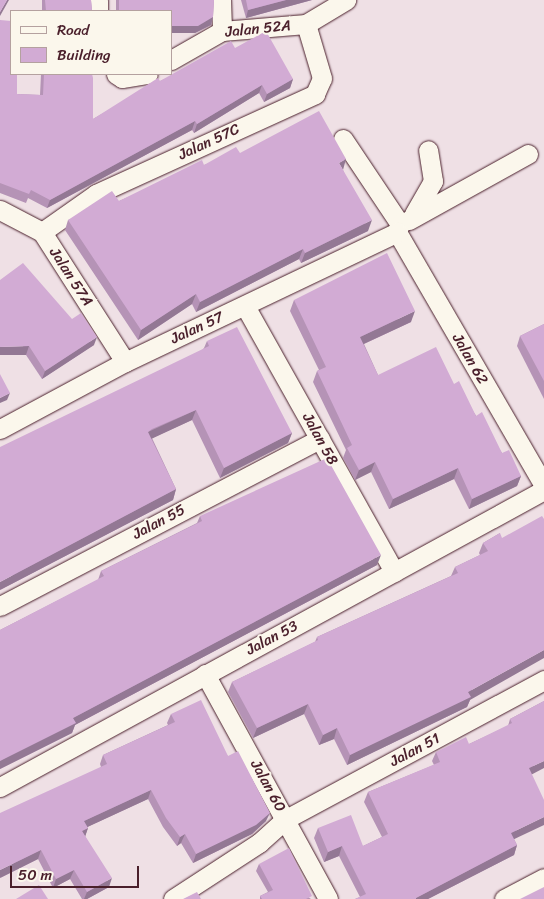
<!DOCTYPE html>
<style>
body{margin:0}
#map{position:relative;width:544px;height:899px;overflow:hidden;background:#efe0e5;font-family:Sriracha,sans-serif}
div>[style]{position:absolute}
[style*='--x']{left:calc(var(--x)*1px);top:calc(var(--y)*1px);width:calc(var(--w)*1px);rotate:calc(var(--a)*1deg)}
.roads{filter:drop-shadow(0 0 1px #4a1f2b) drop-shadow(0 0 1px #4a1f2b)}
.minor>*{height:19px;margin:-9.5px;padding:0 9.5px;transform-origin:9.5px;border-radius:9.5px;background:#fbf7ec}
.wall>*{inset:0;background:#b593b6}
.shaded-wall>*{inset:0;background:#937894}
.building>*{inset:0;background:#d2abd4}
span{translate:-50% -50%;white-space:nowrap;text-align:center;line-height:1.15;-webkit-text-stroke:4px #fbf7ec;paint-order:stroke}
.street-label{font-size:15px;color:#4a1f2b}
.legend{position:absolute;left:10px;top:10px;width:162px;height:65px;box-sizing:border-box;background:#fbf7ec;border:1px solid #b4a19f;margin:0;padding:6px 9px;list-style:none;font-size:15px;color:#4a1f2b}
.legend li{display:flex;align-items:center;gap:10px;height:25px}
.legend b{width:25px;border:1px solid #b4a19f}
.scale{position:absolute;left:10px;top:866px;width:129px;height:22px;box-sizing:border-box;border:2px solid #4a1f2b;border-top:0;padding-left:6px;font-size:15px;line-height:18px;white-space:nowrap;color:#4a1f2b;-webkit-text-stroke:4px #fbf7ec;paint-order:stroke}
</style>
<div id="map">
<div class="roads">
<div class="minor">
<i style="--x:221;--y:0;--w:31;--a:88"></i>
<i style="--x:98;--y:11;--w:11;--a:-90"></i>
<i style="--x:171;--y:60;--w:59;--a:-29.6"></i>
<i style="--x:222;--y:31;--w:84;--a:-4.8"></i>
<i style="--x:306;--y:24;--w:47;--a:-31"></i>
<i style="--x:116;--y:74;--w:7;--a:34"></i>
<i style="--x:122;--y:78;--w:26;--a:-9"></i>
<i style="--x:343;--y:139;--w:102;--a:56.2"></i>
<i style="--x:400;--y:224;--w:9;--a:111"></i>
<i style="--x:0;--y:210;--w:47;--a:27.6"></i>
<i style="--x:42;--y:232;--w:154;--a:57.4"></i>
<i style="--x:414;--y:214;--w:38;--a:-60"></i>
<i style="--x:433;--y:181;--w:31;--a:-99"></i>
<i style="--x:409;--y:220;--w:136;--a:-29"></i>
<i style="--x:42;--y:232;--w:66;--a:-35.1"></i>
<i style="--x:96;--y:194;--w:241;--a:-24.5"></i>
<i style="--x:315;--y:94;--w:17;--a:-66"></i>
<i style="--x:322;--y:78;--w:56;--a:-106.5"></i>
<i style="--x:397;--y:232;--w:293;--a:59.9"></i>
<i style="--x:245;--y:306;--w:305;--a:60.7"></i>
<i style="--x:0;--y:429;--w:142;--a:-28.2"></i>
<i style="--x:125;--y:362;--w:301;--a:-25.5"></i>
<i style="--x:0;--y:606;--w:361;--a:-27.6"></i>
<i style="--x:205;--y:674;--w:256;--a:61.3"></i>
<i style="--x:0;--y:787;--w:620;--a:-28.63"></i>
<i style="--x:173;--y:899;--w:103;--a:-33.1"></i>
<i style="--x:259;--y:843;--w:36;--a:-42"></i>
<i style="--x:286;--y:819;--w:293;--a:-28.3"></i>
<i style="--x:504;--y:899;--w:45;--a:-27.7"></i>
</div>
</div>
<div class="wall">
<i style="clip-path:polygon(42px 0,91px 0,92px 11px,42px 11px)"></i>
<i style="clip-path:polygon(116px 0,214px 0,213px 17px,211px 25px,195px 33px,171px 33px,171px 11px,116px 11px)"></i>
<i style="clip-path:polygon(241px 0,312px 0,246px 18px)"></i>
<i style="clip-path:polygon(0 20px,17px 94px,40px 95px,41px 74px,92px 74px,93px 119px,160px 81px,235px 48px,293px 79px,290px 88px,264px 102px,259px 93px,194px 133px,192px 130px,47px 208px,28px 198px,26px 203px,0 193px)"></i>
<i style="clip-path:polygon(240px 153px,343px 170px,368px 231px,301px 263px,299px 259px,196px 312px,192px 304px,138px 340px,65px 230px,68px 220px,119px 201px,204px 165px)"></i>
<i style="clip-path:polygon(0 280px,94px 345px,42px 379px,26px 355px)"></i>
<i style="clip-path:polygon(294px 300px,411px 322px,364px 344px,378px 375px,454px 384px,502px 453px,521px 476px,517px 486px,469px 509px,454px 479px,389px 509px,371px 472px,355px 480px,343px 458px,346px 450px,313px 382px,317px 371px,319px 370px,290px 311px)"></i>
<i style="clip-path:polygon(544px 324px,544px 399px,517px 346px,520px 336px)"></i>
<i style="clip-path:polygon(207px 341px,292px 433px,288px 443px,220px 478px,192px 420px,152px 438px,176px 489px,173px 500px,0 590px,204px 348px)"></i>
<i style="clip-path:polygon(200px 516px,377px 565px,75px 725px,72px 733px,0 769px,0 630px,98px 580px,101px 571px,197px 523px)"></i>
<i style="clip-path:polygon(500px 533px,470px 700px,467px 707px,347px 765px,334px 739px,319px 745px,304px 714px,253px 738px,228px 692px,232px 682px,315px 642px,317px 637px,451px 576px,455px 567px,480px 555px,479px 553px,483px 543px)"></i>
<i style="clip-path:polygon(544px 701px,532px 774px,514px 839px,517px 845px,514px 855px,428px 899px,355px 899px,360px 897px,339px 856px,324px 862px,314px 838px,318px 828px,363px 846px,382px 837px,364px 802px,368px 792px,434px 765px,432px 761px,436px 752px,469px 744px,508px 726px,510px 719px)"></i>
<i style="clip-path:polygon(171px 714px,228px 756px,266px 821px,252px 834px,193px 863px,181px 843px,177px 846px,163px 827px,148px 799px,87px 827px,88px 828px,85px 836px,109px 887px,87px 899px,82px 899px,70px 879px,53px 888px,38px 859px,0 878px,101px 767px,100px 764px,103px 755px,168px 725px,167px 723px)"></i>
<i style="clip-path:polygon(259px 864px,311px 899px,260px 899px,260px 896px,268px 892px,256px 871px)"></i>
</div>
<div class="shaded-wall">
<i style="clip-path:polygon(7px 0,9px 0,0 16px,0 12px)"></i>
<i style="clip-path:polygon(286px 0,312px 0,246px 18px,248px 10px)"></i>
<i style="clip-path:polygon(213px 17px,211px 25px,195px 33px,171px 33px,171px 26px)"></i>
<i style="clip-path:polygon(293px 79px,290px 88px,264px 102px,267px 94px)"></i>
<i style="clip-path:polygon(262px 85px,259px 93px,194px 133px,197px 124px)"></i>
<i style="clip-path:polygon(195px 121px,192px 130px,47px 208px,50px 200px)"></i>
<i style="clip-path:polygon(346px 159px,343px 170px,339px 163px)"></i>
<i style="clip-path:polygon(372px 220px,368px 231px,301px 263px,305px 253px)"></i>
<i style="clip-path:polygon(303px 249px,299px 259px,196px 312px,200px 302px)"></i>
<i style="clip-path:polygon(196px 294px,192px 304px,138px 340px,141px 330px)"></i>
<i style="clip-path:polygon(415px 311px,411px 322px,357px 347px,360px 337px)"></i>
<i style="clip-path:polygon(97px 337px,94px 345px,42px 379px,45px 371px)"></i>
<i style="clip-path:polygon(29px 346px,26px 355px,0 355px,0 347px)"></i>
<i style="clip-path:polygon(10px 393px,7px 400px,0 403px,0 398px)"></i>
<i style="clip-path:polygon(196px 410px,192px 420px,149px 440px,148px 432px)"></i>
<i style="clip-path:polygon(292px 433px,288px 443px,220px 478px,224px 468px)"></i>
<i style="clip-path:polygon(375px 462px,371px 472px,355px 480px,359px 470px)"></i>
<i style="clip-path:polygon(458px 468px,454px 479px,389px 509px,393px 499px)"></i>
<i style="clip-path:polygon(521px 476px,517px 486px,469px 509px,472px 499px)"></i>
<i style="clip-path:polygon(176px 489px,173px 500px,0 590px,0 582px)"></i>
<i style="clip-path:polygon(381px 555px,377px 565px,75px 725px,72px 733px,0 769px,0 761px,73px 718px)"></i>
<i style="clip-path:polygon(544px 650px,544px 658px,470px 700px,467px 707px,347px 765px,350px 755px,468px 692px)"></i>
<i style="clip-path:polygon(308px 704px,304px 714px,253px 738px,257px 728px)"></i>
<i style="clip-path:polygon(337px 728px,334px 739px,319px 745px,323px 735px)"></i>
<i style="clip-path:polygon(544px 761px,544px 768px,525px 778px,529px 768px)"></i>
<i style="clip-path:polygon(151px 790px,148px 799px,81px 830px,84px 821px)"></i>
<i style="clip-path:polygon(270px 813px,266px 821px,252px 834px,193px 863px,196px 854px)"></i>
<i style="clip-path:polygon(544px 817px,544px 825px,508px 842px,511px 833px)"></i>
<i style="clip-path:polygon(88px 828px,85px 837px,82px 831px)"></i>
<i style="clip-path:polygon(185px 834px,181px 843px,177px 846px,180px 837px)"></i>
<i style="clip-path:polygon(517px 845px,514px 855px,428px 899px,415px 899px,416px 898px)"></i>
<i style="clip-path:polygon(342px 846px,339px 856px,324px 862px,328px 852px)"></i>
<i style="clip-path:polygon(41px 850px,38px 859px,0 878px,0 870px)"></i>
<i style="clip-path:polygon(74px 870px,70px 879px,53px 888px,56px 879px)"></i>
<i style="clip-path:polygon(112px 878px,109px 887px,87px 899px,84px 899px,87px 892px)"></i>
</div>
<div class="building">
<i style="clip-path:polygon(0 0,7px 0,0 12px)"></i>
<i style="clip-path:polygon(45px 0,91px 0,92px 11px,46px 11px)"></i>
<i style="clip-path:polygon(119px 0,214px 0,213px 17px,198px 26px,171px 26px,171px 11px,119px 11px)"></i>
<i style="clip-path:polygon(246px 0,286px 0,248px 10px)"></i>
<i style="clip-path:polygon(0 20px,11px 21px,11px 74px,17px 74px,17px 94px,43px 95px,44px 74px,92px 74px,93px 78px,93px 119px,158px 78px,160px 81px,231px 41px,235px 48px,266px 31px,293px 79px,267px 94px,262px 85px,197px 124px,195px 121px,50px 200px,31px 190px,29px 194px,0 183px)"></i>
<i style="clip-path:polygon(319px 111px,346px 159px,339px 163px,372px 220px,305px 253px,303px 249px,200px 302px,196px 294px,141px 330px,68px 220px,112px 191px,119px 201px,202px 160px,204px 165px,236px 147px,240px 153px)"></i>
<i style="clip-path:polygon(387px 253px,415px 311px,360px 337px,378px 375px,436px 347px,454px 384px,459px 381px,476px 416px,482px 412px,502px 453px,509px 450px,521px 476px,472px 499px,458px 468px,393px 499px,375px 462px,359px 470px,347px 448px,352px 445px,317px 371px,326px 367px,294px 300px)"></i>
<i style="clip-path:polygon(23px 263px,72px 319px,81px 313px,97px 337px,45px 371px,29px 346px,0 347px,0 280px)"></i>
<i style="clip-path:polygon(544px 324px,544px 381px,520px 336px)"></i>
<i style="clip-path:polygon(237px 327px,292px 433px,224px 468px,196px 410px,152px 429px,148px 432px,176px 489px,0 582px,0 447px,209px 346px,207px 341px)"></i>
<i style="clip-path:polygon(0 374px,10px 393px,0 398px)"></i>
<i style="clip-path:polygon(327px 458px,381px 555px,73px 718px,76px 723px,0 761px,0 630px,104px 576px,101px 571px,202px 521px,200px 516px)"></i>
<i style="clip-path:polygon(542px 516px,544px 519px,544px 650px,468px 692px,471px 697px,350px 755px,337px 728px,323px 735px,308px 704px,257px 728px,232px 682px,318px 640px,317px 637px,458px 573px,455px 567px,488px 551px,483px 543px,500px 533px,502px 538px)"></i>
<i style="clip-path:polygon(201px 700px,228px 756px,238px 751px,270px 813px,256px 825px,196px 854px,185px 834px,180px 837px,166px 818px,151px 790px,84px 821px,88px 828px,82px 831px,112px 878px,87px 892px,74px 870px,56px 879px,41px 850px,0 870px,0 813px,107px 764px,103px 755px,175px 722px,171px 714px)"></i>
<i style="clip-path:polygon(544px 701px,544px 761px,529px 768px,544px 800px,544px 817px,511px 833px,517px 845px,416px 898px,416px 899px,355px 899px,366px 894px,342px 846px,328px 852px,318px 828px,351px 815px,363px 846px,388px 834px,368px 792px,440px 762px,436px 752px,466px 737px,469px 744px,512px 723px,510px 719px)"></i>
<i style="clip-path:polygon(289px 848px,312px 896px,306px 899px,262px 899px,260px 896px,273px 890px,259px 864px)"></i>
<i style="clip-path:polygon(39px 885px,48px 899px,16px 899px)"></i>
<i style="clip-path:polygon(544px 887px,544px 899px,520px 899px)"></i>
<i style="clip-path:polygon(197px 892px,201px 899px,183px 899px)"></i>
</div>
<div class="street-label">
<span style="left:258px;top:29px;rotate:-6deg">Jalan 52A</span>
<span style="left:209px;top:142px;rotate:-25deg">Jalan 57C</span>
<span style="left:71px;top:277px;rotate:57deg">Jalan 57A</span>
<span style="left:197px;top:328px;rotate:-25deg">Jalan 57</span>
<span style="left:470px;top:359px;rotate:60deg">Jalan 62</span>
<span style="left:320px;top:439px;rotate:61deg">Jalan 58</span>
<span style="left:159px;top:522px;rotate:-28deg">Jalan 55</span>
<span style="left:272px;top:638px;rotate:-28deg">Jalan 53</span>
<span style="left:415px;top:750px;rotate:-28deg">Jalan 51</span>
<span style="left:268px;top:786px;rotate:61deg">Jalan 60</span>
</div>
<ul class="legend">
<li><b style="height:6px;background:#fbf7ec"></b>Road</li>
<li><b style="height:14px;background:#d2abd4"></b>Building</li>
</ul>
<div class="scale">50 m</div>
</div>
